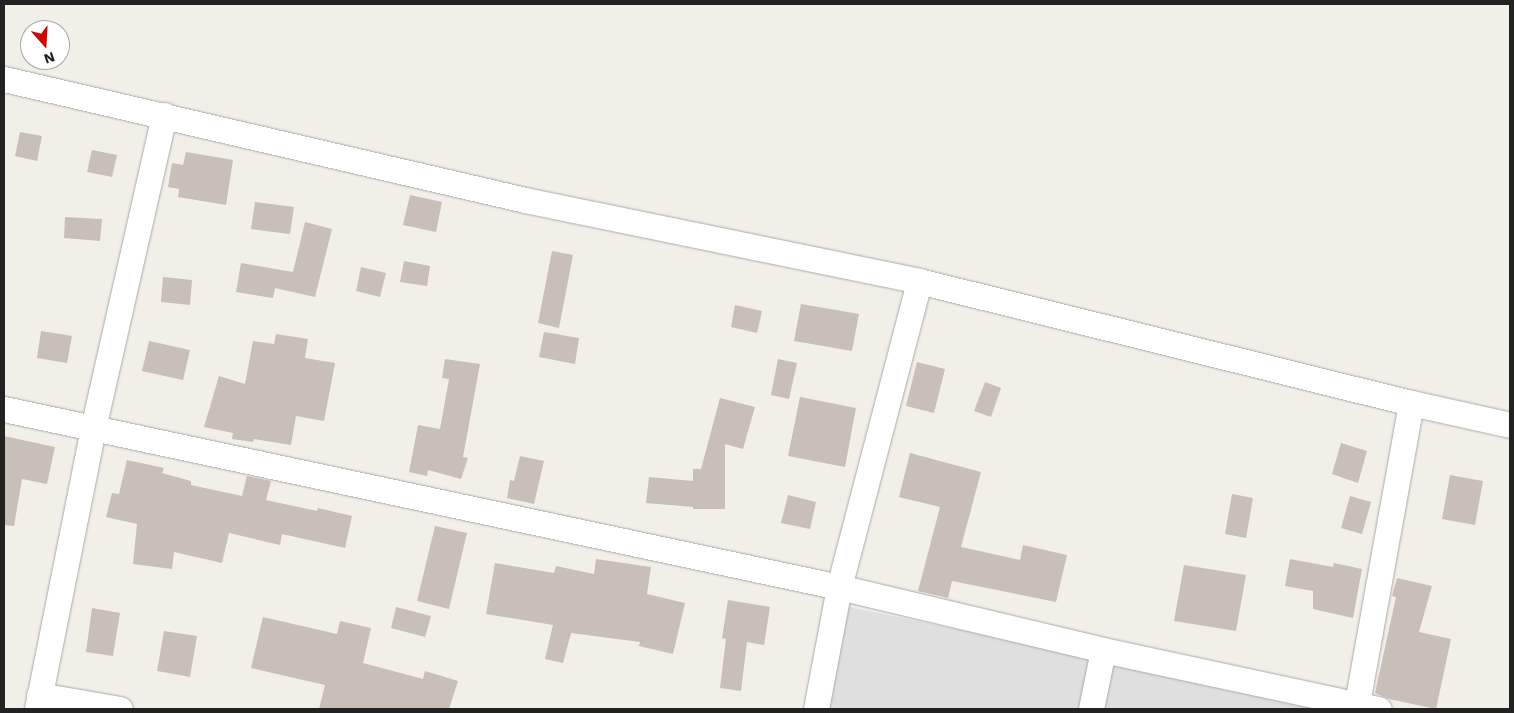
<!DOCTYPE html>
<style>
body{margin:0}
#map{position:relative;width:1514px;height:713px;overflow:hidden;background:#f2efe9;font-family:"Work Sans",sans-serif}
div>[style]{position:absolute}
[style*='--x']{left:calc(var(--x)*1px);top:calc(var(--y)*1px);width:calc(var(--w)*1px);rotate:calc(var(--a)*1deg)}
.residential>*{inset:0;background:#e0dfdf}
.building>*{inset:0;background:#c7bfb8}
.roads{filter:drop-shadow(0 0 1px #a9a9a9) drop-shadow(0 0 1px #a9a9a9)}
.minor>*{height:25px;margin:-12.5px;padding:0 12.5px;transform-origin:12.5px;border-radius:12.5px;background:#fff}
span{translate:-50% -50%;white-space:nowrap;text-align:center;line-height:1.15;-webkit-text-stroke:4px #fff;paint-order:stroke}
.frame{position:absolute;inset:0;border:5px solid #222;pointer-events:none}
.north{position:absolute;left:20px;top:20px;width:50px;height:50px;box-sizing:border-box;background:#fff;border:1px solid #a7a7a7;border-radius:50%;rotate:161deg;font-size:14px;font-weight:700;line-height:20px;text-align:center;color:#222}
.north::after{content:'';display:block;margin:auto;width:18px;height:22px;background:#d40000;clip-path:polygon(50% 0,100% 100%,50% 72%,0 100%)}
</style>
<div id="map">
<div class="residential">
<i style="clip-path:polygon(829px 603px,1346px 709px,807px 709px)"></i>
</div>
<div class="building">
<i style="clip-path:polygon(20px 132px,42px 136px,37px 161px,15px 156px)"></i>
<i style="clip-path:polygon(92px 150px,117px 155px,112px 177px,87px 172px)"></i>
<i style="clip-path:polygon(186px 152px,233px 160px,226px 205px,178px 197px,179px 189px,168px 187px,172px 163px,183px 165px)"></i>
<i style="clip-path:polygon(410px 195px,442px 202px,436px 232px,403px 225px)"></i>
<i style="clip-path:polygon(255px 202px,294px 207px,290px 234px,251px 229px)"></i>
<i style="clip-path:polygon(65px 217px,102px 219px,100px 241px,64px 238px)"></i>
<i style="clip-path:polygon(305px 222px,332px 229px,315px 297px,275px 288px,273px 298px,236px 292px,241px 263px,293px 272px)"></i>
<i style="clip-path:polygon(552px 251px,573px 255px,559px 328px,538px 323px)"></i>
<i style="clip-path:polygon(404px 261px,430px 266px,427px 286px,400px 282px)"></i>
<i style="clip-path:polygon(361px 267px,386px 273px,380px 297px,356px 291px)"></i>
<i style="clip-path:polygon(163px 277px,192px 280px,190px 305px,161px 302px)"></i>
<i style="clip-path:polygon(801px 304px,859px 314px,852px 351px,794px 341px)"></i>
<i style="clip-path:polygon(735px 305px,762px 311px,757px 333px,731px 327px)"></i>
<i style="clip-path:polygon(41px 331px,72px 336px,67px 363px,37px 358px)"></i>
<i style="clip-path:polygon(544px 332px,579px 338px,575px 364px,539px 357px)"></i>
<i style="clip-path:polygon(276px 334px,308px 339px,305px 358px,335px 363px,324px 421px,296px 416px,291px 445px,254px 439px,253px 442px,232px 439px,233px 433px,204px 427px,219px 376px,245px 384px,253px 341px,274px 344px)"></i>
<i style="clip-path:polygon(149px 341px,190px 350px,183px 380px,142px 371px)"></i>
<i style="clip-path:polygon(445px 359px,480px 364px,463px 457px,468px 458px,461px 479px,428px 470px,427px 476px,409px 472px,418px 425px,440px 429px,449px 379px,442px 378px)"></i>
<i style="clip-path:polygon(778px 359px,797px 363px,789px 399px,771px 395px)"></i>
<i style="clip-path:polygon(917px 362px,945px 369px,934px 413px,906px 406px)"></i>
<i style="clip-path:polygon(985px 382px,1001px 388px,991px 417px,974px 411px)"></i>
<i style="clip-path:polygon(800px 397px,856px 408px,845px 467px,788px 456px)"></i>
<i style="clip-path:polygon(720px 398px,755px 407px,743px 449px,725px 444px,725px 509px,693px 509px,693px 507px,646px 503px,649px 477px,693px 481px,693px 469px,701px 469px)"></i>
<i style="clip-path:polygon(4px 436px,55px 447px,47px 484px,22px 479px,14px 526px,4px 525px)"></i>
<i style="clip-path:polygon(1341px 443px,1367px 451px,1358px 483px,1332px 474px)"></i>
<i style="clip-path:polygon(910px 453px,981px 472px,961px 547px,1020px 560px,1023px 545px,1067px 555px,1056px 602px,952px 581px,948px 598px,918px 591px,940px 507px,899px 497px)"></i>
<i style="clip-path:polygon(520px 456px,544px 461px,534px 504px,507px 498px,510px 480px,514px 481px)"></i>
<i style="clip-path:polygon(127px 460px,164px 468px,162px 473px,191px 481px,191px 485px,242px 496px,247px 476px,271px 481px,266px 500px,317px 511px,318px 508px,352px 516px,345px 548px,282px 534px,280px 545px,229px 533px,222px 563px,174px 552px,172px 569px,133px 564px,137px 524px,106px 517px,112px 493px,119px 494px)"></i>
<i style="clip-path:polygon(1450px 475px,1483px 481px,1475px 525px,1442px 519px)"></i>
<i style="clip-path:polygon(1232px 494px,1253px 498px,1246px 538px,1225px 534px)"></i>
<i style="clip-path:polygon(788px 495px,816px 502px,810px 529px,781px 523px)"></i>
<i style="clip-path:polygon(1350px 496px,1371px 502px,1362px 534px,1341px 528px)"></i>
<i style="clip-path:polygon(435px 526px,467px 533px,449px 609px,417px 601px)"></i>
<i style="clip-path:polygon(596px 559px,651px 567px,647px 594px,685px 603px,673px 654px,639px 646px,640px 642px,571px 633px,563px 663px,545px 659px,553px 625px,486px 614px,495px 563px,554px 573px,556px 566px,594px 574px)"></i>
<i style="clip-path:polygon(1290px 559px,1333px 567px,1334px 563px,1362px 569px,1353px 618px,1313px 609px,1313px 591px,1285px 586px)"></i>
<i style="clip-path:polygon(1184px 565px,1246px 575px,1236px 631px,1174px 621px)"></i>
<i style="clip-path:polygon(1397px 578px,1432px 586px,1419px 632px,1451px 639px,1436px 709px,1389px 699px,1375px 693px,1396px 597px,1392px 596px)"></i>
<i style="clip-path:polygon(728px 600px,770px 607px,764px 645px,747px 642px,741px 691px,720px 688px,726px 639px,722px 638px)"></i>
<i style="clip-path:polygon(396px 607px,431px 616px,425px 637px,391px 628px)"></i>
<i style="clip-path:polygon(92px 608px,120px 613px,113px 656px,86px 652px)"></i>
<i style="clip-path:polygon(263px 617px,337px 634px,340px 621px,371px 628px,363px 663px,423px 679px,425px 671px,458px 681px,449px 709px,319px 709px,325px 685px,251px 668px)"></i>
<i style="clip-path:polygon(164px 631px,197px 636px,190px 677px,157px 671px)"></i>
</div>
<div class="roads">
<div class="minor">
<i style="--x:4;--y:79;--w:535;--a:13.07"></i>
<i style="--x:525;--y:200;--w:402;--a:11.6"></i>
<i style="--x:919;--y:281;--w:507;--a:13.93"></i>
<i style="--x:1411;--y:403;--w:101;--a:12.5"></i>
<i style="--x:4;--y:409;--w:854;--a:12.03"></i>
<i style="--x:839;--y:587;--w:271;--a:13.4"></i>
<i style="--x:1103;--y:650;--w:282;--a:12.1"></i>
<i style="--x:39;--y:695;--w:82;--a:9.8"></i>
<i style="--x:37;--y:709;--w:287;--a:-78.7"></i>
<i style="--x:93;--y:428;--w:321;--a:-77.2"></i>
<i style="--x:816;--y:709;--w:124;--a:-79.3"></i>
<i style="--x:839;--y:587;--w:316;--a:-75.3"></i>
<i style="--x:1091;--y:709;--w:60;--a:-78.5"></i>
<i style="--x:1356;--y:709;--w:311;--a:-79.8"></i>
</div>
</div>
<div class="frame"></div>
<div class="north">N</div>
</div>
